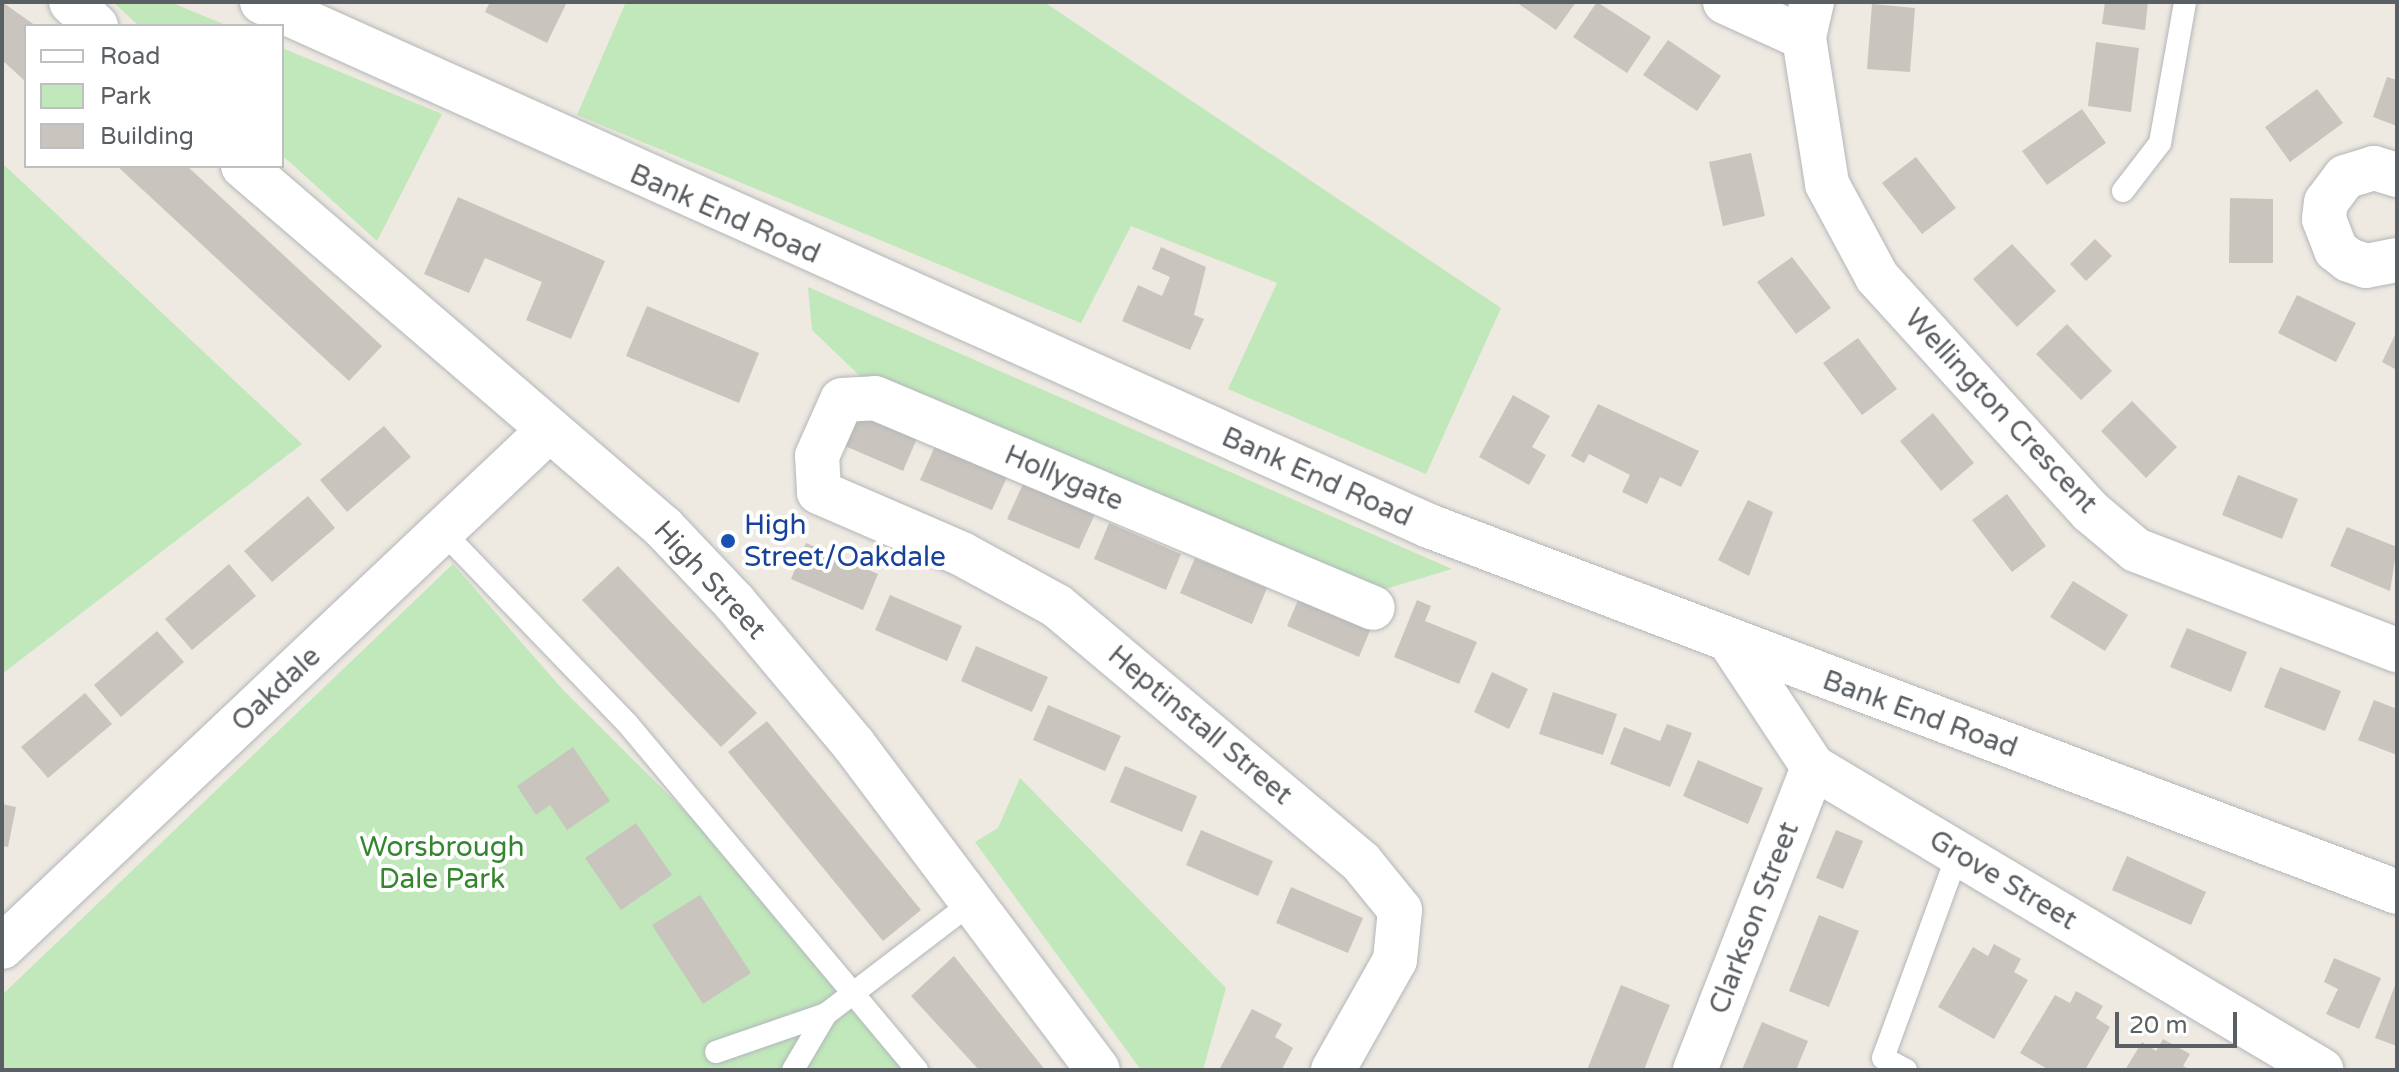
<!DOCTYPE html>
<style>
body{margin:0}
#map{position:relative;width:2399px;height:1072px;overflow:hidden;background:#eee9e1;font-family:"Varela Round",sans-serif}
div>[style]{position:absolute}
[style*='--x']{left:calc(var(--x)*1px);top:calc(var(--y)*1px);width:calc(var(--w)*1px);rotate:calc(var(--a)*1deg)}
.green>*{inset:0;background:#c0e8bb}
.building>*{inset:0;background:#c9c4be}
.roads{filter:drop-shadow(0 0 2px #b2b6ba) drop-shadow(0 0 2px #b2b6ba)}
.lane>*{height:22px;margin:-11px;padding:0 11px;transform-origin:11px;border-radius:11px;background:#fff}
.street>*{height:44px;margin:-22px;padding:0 22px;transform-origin:22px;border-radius:22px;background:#fff}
.secondary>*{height:44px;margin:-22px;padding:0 22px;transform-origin:22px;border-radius:22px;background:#fff}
.dots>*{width:22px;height:22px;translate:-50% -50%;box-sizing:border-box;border:4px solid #fff;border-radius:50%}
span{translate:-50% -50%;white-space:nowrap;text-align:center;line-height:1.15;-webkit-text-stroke:8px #fff;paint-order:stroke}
.street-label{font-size:28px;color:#5a5f63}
.transit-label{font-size:28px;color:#164399}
.left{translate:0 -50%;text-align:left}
.park-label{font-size:28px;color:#34872e}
.frame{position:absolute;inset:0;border:4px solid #5a5f63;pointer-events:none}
.legend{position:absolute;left:24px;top:24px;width:260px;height:144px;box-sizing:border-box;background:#fff;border:2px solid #bdbfc1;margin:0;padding:10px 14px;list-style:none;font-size:24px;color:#5a5f63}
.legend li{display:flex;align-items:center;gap:16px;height:40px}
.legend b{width:40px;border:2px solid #bdbfc1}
.scale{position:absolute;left:2115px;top:1012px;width:122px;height:36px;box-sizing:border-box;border:4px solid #5a5f63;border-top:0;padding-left:10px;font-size:24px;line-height:28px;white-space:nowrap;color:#5a5f63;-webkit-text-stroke:6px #fff;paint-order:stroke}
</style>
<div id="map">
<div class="green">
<i style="clip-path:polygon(113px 2px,170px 2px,228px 26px,139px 26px)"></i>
<i style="clip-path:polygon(626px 2px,1044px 2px,1501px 308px,1426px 474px,1228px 389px,1277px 283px,1131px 226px,1081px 323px,577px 115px)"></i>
<i style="clip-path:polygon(282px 48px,442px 114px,377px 241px,282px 155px)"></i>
<i style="clip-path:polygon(2px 163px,302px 444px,2px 674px)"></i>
<i style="clip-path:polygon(808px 287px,1452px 569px,1382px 590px,861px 377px,812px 330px)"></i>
<i style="clip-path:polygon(453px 564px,563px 690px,715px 841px,903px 1070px,2px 1070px,2px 995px)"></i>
<i style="clip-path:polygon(1020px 778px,1226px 988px,1203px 1070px,1141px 1070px,975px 842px,998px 828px)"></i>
</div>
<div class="building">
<i style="clip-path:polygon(2px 2px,36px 26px,26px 26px,26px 82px,2px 60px)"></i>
<i style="clip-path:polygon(490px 2px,567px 2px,547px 43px,485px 12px)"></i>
<i style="clip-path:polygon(1516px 2px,1576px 2px,1556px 30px)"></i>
<i style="clip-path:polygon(1597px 2px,1651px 37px,1627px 73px,1573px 37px)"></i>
<i style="clip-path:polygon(2105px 2px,2148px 2px,2145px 30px,2102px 24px)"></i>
<i style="clip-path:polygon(1872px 4px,1915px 8px,1910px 72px,1867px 69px)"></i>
<i style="clip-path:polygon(1668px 40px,1721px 76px,1697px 111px,1643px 75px)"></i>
<i style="clip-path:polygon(2096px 42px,2139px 48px,2131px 112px,2088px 106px)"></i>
<i style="clip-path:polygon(2387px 77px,2397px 80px,2397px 126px,2373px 117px)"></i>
<i style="clip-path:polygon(2317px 89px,2343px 123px,2290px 162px,2265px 127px)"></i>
<i style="clip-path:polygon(2082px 109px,2106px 143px,2047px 185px,2022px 151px)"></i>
<i style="clip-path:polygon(1751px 153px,1765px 216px,1723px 226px,1709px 162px)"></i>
<i style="clip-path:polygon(1916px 157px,1956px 208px,1922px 234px,1882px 183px)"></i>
<i style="clip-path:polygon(117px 166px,187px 166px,382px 346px,349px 381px)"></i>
<i style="clip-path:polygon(458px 197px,605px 261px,571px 339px,526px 320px,542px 282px,485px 258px,469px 293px,424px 274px)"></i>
<i style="clip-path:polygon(2230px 198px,2273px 199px,2273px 263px,2229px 263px)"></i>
<i style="clip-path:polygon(2095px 239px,2112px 256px,2086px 281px,2070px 264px)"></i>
<i style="clip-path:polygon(2012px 244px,2056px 291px,2017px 327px,1973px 279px)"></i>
<i style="clip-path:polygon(1161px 247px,1206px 267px,1194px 315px,1204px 319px,1190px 350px,1122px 321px,1138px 285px,1162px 296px,1170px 277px,1152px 269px)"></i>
<i style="clip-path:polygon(1792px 257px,1831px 308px,1796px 334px,1757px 282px)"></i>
<i style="clip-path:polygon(2297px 295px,2356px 323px,2336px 362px,2278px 333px)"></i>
<i style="clip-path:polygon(647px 306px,759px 353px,739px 403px,626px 356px)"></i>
<i style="clip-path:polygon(2067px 324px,2112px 371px,2081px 400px,2036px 354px)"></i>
<i style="clip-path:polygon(2397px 331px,2397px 370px,2382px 362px)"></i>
<i style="clip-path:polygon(1858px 338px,1897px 389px,1862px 415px,1823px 363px)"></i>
<i style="clip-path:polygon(1513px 395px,1550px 416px,1532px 447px,1546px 455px,1529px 485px,1479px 457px)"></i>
<i style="clip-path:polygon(2132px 401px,2177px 447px,2146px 478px,2101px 431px)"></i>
<i style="clip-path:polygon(1598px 404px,1699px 451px,1681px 487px,1660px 477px,1647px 504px,1622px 492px,1630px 475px,1589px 454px,1584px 463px,1571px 456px)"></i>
<i style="clip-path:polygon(846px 405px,918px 436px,903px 471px,831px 440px)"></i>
<i style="clip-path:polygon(1933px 413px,1974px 463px,1941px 491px,1900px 441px)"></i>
<i style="clip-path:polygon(384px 426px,411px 457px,347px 512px,320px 480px)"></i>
<i style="clip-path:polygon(936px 444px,1008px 475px,992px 510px,920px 480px)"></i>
<i style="clip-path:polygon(2238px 475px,2298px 499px,2282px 539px,2222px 515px)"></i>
<i style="clip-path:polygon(1023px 484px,1095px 514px,1079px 549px,1007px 519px)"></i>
<i style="clip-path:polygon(2007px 494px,2046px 546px,2012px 572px,1972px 520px)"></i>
<i style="clip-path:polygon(308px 496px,335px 528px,272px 582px,244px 551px)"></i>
<i style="clip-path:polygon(1748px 500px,1773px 512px,1749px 576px,1718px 560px)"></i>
<i style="clip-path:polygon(1109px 523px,1181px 554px,1166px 590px,1094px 559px)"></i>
<i style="clip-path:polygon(2347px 527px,2397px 547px,2390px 591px,2330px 566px)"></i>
<i style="clip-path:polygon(806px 543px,878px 574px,863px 610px,791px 579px)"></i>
<i style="clip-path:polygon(1195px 558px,1267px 588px,1252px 624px,1180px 593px)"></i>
<i style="clip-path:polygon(229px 564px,256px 596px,192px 650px,165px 619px)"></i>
<i style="clip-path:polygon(618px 566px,757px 713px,721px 747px,582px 600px)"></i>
<i style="clip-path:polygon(2073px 581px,2128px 615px,2105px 651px,2050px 617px)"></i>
<i style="clip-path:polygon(1302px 591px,1374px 621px,1359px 657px,1287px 626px)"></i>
<i style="clip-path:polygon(890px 595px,962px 626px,947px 661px,875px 630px)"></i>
<i style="clip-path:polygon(1417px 600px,1431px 606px,1425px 621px,1477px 642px,1459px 684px,1394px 657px)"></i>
<i style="clip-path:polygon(2187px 628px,2247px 652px,2231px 692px,2170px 667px)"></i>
<i style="clip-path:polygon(157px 631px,184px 662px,121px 717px,94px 685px)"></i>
<i style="clip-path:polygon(976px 646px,1048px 677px,1032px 712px,961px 681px)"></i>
<i style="clip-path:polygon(2280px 667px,2341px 691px,2325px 731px,2264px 707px)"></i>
<i style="clip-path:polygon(1492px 672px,1528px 689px,1509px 729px,1474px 712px)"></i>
<i style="clip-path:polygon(1553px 692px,1617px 714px,1603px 755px,1539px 734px)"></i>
<i style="clip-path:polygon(85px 693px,112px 724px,48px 778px,21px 747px)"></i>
<i style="clip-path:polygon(2374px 700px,2397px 709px,2397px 755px,2358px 740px)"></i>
<i style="clip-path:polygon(1048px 705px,1121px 736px,1105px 771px,1033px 740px)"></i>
<i style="clip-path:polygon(767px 721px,921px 910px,883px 941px,728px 752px)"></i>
<i style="clip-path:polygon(1667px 724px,1692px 733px,1670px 787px,1610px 764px,1624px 727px,1660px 741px)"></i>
<i style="clip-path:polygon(573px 747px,610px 801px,567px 830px,550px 805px,536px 815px,517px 786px)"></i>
<i style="clip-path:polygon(1698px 760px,1763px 788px,1748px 824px,1683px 796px)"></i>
<i style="clip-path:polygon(1125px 766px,1197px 796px,1182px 832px,1110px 802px)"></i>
<i style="clip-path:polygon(2px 804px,16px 807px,8px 847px,2px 846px)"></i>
<i style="clip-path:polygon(636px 823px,672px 875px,621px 910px,585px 858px)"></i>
<i style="clip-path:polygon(1201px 830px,1273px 861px,1258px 896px,1186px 865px)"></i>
<i style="clip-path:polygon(1836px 830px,1863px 841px,1843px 889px,1816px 878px)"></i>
<i style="clip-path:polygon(2127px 856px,2206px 892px,2191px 925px,2112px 890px)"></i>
<i style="clip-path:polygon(1291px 887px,1363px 918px,1348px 953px,1276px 923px)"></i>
<i style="clip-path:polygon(700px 895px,751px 973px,703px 1004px,652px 925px)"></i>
<i style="clip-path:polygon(1819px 915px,1859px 931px,1829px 1007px,1789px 991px)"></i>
<i style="clip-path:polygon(1994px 944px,2021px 959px,2014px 972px,2028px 980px,1994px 1039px,1938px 1007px,1973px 947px,1988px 956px)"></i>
<i style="clip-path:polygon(954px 956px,1038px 1061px,1045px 1070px,979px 1070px,911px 996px)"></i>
<i style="clip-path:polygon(2334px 958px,2381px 978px,2359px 1029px,2326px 1014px,2338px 989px,2324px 982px)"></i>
<i style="clip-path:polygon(2397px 980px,2397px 1046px,2375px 1038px)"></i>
<i style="clip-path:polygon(1621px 985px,1670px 1005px,1658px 1034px,1644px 1070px,1587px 1070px)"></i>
<i style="clip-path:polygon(2076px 991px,2103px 1006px,2096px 1018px,2110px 1027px,2085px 1070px,2049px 1070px,2020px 1053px,2055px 995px,2070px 1003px)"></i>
<i style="clip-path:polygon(1252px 1009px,1282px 1024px,1275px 1037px,1293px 1048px,1282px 1069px,1219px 1070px)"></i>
<i style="clip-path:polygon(1762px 1022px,1808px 1041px,1796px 1070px,1742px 1070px)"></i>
<i style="clip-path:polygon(2163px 1039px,2190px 1054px,2183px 1066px,2190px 1070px,2125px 1070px,2142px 1042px,2156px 1051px)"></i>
</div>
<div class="roads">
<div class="lane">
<i style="--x:2123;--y:191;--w:61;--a:-52.4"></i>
<i style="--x:2160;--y:143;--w:143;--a:-79.9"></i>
<i style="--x:443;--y:532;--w:265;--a:46.1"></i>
<i style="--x:627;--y:723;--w:452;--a:50.1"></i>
<i style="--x:716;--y:1052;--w:116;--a:-19.1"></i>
<i style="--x:793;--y:1070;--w:65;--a:-59.5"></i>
<i style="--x:826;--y:1014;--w:186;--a:-37.4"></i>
<i style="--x:1906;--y:1070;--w:26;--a:-152"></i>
<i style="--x:1883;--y:1058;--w:218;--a:-69.9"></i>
</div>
<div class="street">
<i style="--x:1725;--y:2;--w:87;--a:24.5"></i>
<i style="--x:1812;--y:2;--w:37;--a:103"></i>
<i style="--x:1804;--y:38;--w:148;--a:81"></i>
<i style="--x:1827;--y:184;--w:106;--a:61.7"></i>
<i style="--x:1877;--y:277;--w:318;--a:47.7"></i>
<i style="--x:2091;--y:512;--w:59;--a:40.2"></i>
<i style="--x:2136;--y:550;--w:280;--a:21"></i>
<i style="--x:2397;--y:175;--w:24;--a:-163"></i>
<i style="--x:2374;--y:168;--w:30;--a:163"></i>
<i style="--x:2345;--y:177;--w:31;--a:127"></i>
<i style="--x:2326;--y:202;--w:17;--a:97"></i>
<i style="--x:2324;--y:219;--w:33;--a:69"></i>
<i style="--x:2336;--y:250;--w:16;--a:38"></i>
<i style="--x:2349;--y:260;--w:18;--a:19"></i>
<i style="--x:2366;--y:266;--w:32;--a:-11"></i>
<i style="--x:1731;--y:643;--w:149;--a:56.5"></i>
<i style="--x:1813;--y:767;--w:592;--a:30.81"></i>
<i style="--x:2;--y:947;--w:753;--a:-43.38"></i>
<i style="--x:1333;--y:1070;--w:126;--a:-60.6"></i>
<i style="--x:1395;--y:960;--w:50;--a:-84.3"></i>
<i style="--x:1400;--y:910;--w:62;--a:-129.1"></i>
<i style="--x:1361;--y:862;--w:397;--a:-139.9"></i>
<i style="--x:1057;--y:606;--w:108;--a:-151.3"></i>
<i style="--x:962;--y:554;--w:156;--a:-156.6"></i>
<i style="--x:819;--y:492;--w:36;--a:-93"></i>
<i style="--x:817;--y:456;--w:61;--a:-65.9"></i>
<i style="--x:842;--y:400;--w:33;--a:-3"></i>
<i style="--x:875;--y:398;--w:540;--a:22.86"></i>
<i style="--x:1695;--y:1070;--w:325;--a:-68.7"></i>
</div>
<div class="secondary">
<i style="--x:71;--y:2;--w:35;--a:44"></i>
<i style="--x:262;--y:2;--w:1279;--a:24.18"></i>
<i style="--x:1429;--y:526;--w:1035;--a:20.71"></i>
<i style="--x:243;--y:166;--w:554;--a:40.68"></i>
<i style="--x:663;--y:527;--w:105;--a:46.5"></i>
<i style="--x:735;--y:603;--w:185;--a:50"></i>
<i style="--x:854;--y:745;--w:406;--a:53.1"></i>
</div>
</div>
<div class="dots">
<i style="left:728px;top:541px;background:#1a4fb4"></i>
</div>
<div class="street-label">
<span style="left:725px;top:214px;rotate:24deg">Bank End Road</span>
<span style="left:2001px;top:411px;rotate:47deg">Wellington Crescent</span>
<span style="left:1317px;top:477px;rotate:24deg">Bank End Road</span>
<span style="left:1064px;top:478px;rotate:23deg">Hollygate</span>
<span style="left:710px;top:580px;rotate:47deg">High Street</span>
<span style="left:276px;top:689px;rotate:-43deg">Oakdale</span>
<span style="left:1920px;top:714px;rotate:20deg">Bank End Road</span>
<span style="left:1200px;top:725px;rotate:40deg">Heptinstall Street</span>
<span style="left:2003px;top:880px;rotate:31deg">Grove Street</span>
<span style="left:1754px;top:918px;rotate:-69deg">Clarkson Street</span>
</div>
<div class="transit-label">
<span class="left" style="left:744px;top:541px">High<br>Street/Oakdale</span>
</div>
<div class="park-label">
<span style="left:442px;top:863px">Worsbrough<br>Dale Park</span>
</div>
<div class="frame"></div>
<ul class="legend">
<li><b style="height:10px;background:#fff"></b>Road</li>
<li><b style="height:22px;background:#c0e8bb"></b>Park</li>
<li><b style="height:22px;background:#c9c4be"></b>Building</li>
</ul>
<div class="scale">20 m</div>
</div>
